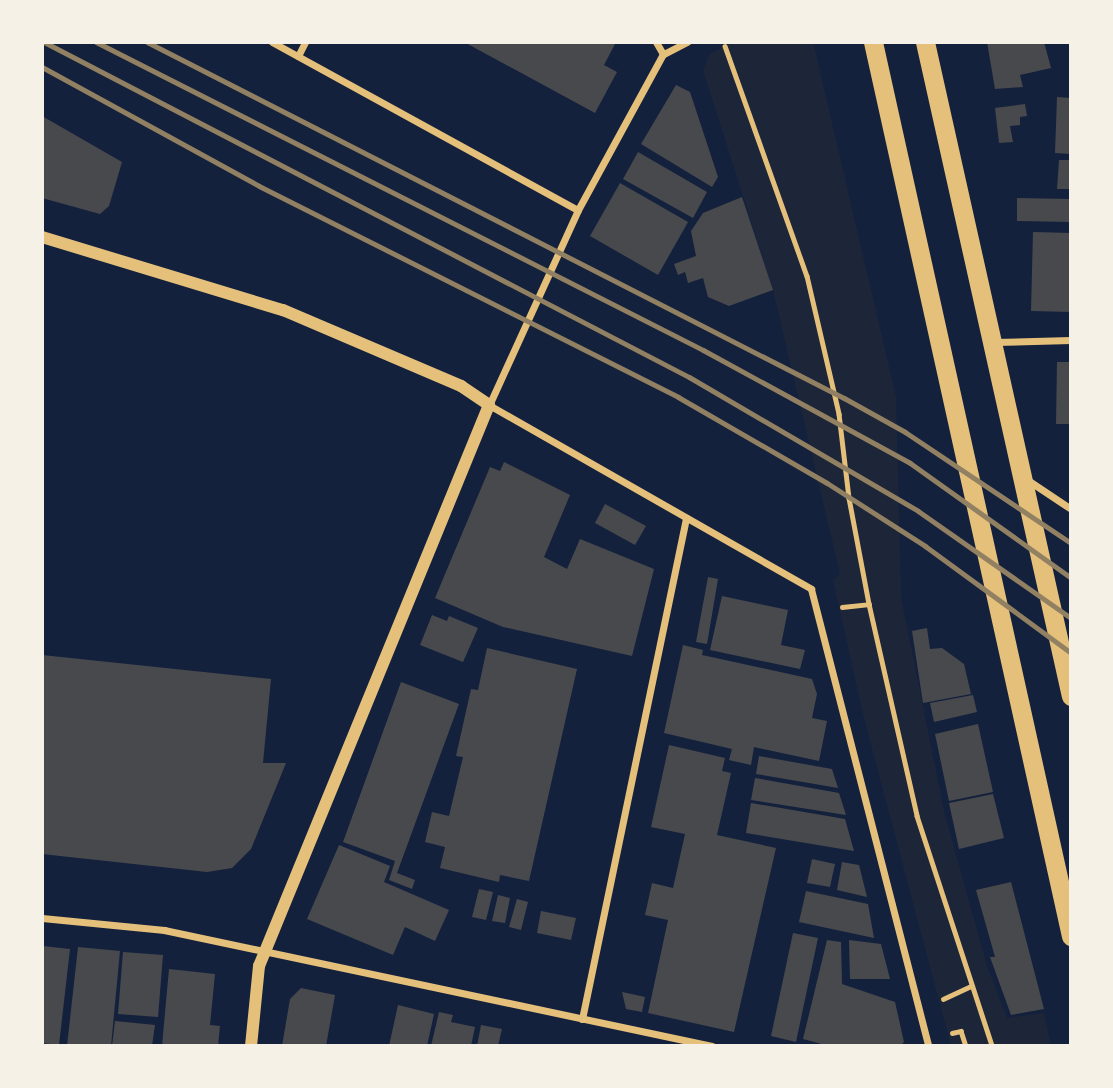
<!DOCTYPE html>
<style>
body{margin:0}
#map{position:relative;width:1113px;height:1088px;overflow:hidden;background:#14213d;font-family:Mulish,sans-serif}
div>[style]{position:absolute}
[style*='--x']{left:calc(var(--x)*1px);top:calc(var(--y)*1px);width:calc(var(--w)*1px);rotate:calc(var(--a)*1deg)}
.green>*{inset:0;background:#1d2539}
.building>*{inset:0;background:#48494c}
.path>*{height:4.5px;margin:-2.25px;padding:0 2.25px;transform-origin:2.25px;border-radius:2.25px;background:#e5c07b}
.minor>*{height:7px;margin:-3.5px;padding:0 3.5px;transform-origin:3.5px;border-radius:3.5px;background:#e5c07b}
.tertiary>*{height:12px;margin:-6px;padding:0 6px;transform-origin:6px;border-radius:6px;background:#e5c07b}
.trunk>*{height:19px;margin:-9.5px;padding:0 9.5px;transform-origin:9.5px;border-radius:9.5px;background:#e5c07b}
.rail>*{height:5px;margin:-2.5px;padding:0 2.5px;transform-origin:2.5px;border-radius:2.5px;background:#918062}
span{translate:-50% -50%;white-space:nowrap;text-align:center;line-height:1.15;-webkit-text-stroke:7px #f6f1e7;paint-order:stroke}
.frame{position:absolute;inset:0;border:44px solid #f6f1e7;pointer-events:none}
</style>
<div id="map">
<div class="green">
<i style="clip-path:polygon(732px 42px,813px 42px,896px 397px,901px 597px,944px 811px,987px 966px,1007px 1018px,1044px 1013px,1051px 1046px,951px 1046px,864px 718px,833px 580px,840px 574px,773px 290px,703px 70px,710px 54px)"></i>
</div>
<div class="building">
<i style="clip-path:polygon(464px 42px,616px 42px,604px 65px,617px 72px,595px 113px)"></i>
<i style="clip-path:polygon(987px 42px,1044px 42px,1051px 68px,1020px 75px,1023px 87px,995px 89px)"></i>
<i style="clip-path:polygon(676px 85px,690px 92px,718px 177px,712px 187px,641px 144px)"></i>
<i style="clip-path:polygon(1057px 97px,1071px 98px,1071px 154px,1055px 153px)"></i>
<i style="clip-path:polygon(1025px 104px,1027px 116px,1020px 117px,1020px 125px,1010px 126px,1013px 142px,999px 143px,995px 108px)"></i>
<i style="clip-path:polygon(42px 116px,122px 162px,109px 206px,100px 214px,42px 198px)"></i>
<i style="clip-path:polygon(638px 152px,707px 192px,693px 218px,623px 179px)"></i>
<i style="clip-path:polygon(1059px 160px,1071px 160px,1071px 189px,1057px 189px)"></i>
<i style="clip-path:polygon(620px 183px,688px 222px,658px 275px,590px 236px)"></i>
<i style="clip-path:polygon(742px 197px,773px 290px,729px 306px,708px 297px,703px 278px,688px 283px,685px 272px,678px 275px,674px 264px,696px 256px,691px 231px,703px 213px)"></i>
<i style="clip-path:polygon(1017px 198px,1071px 199px,1071px 222px,1017px 221px)"></i>
<i style="clip-path:polygon(1033px 232px,1071px 233px,1071px 312px,1031px 311px)"></i>
<i style="clip-path:polygon(1057px 362px,1071px 362px,1071px 424px,1056px 424px)"></i>
<i style="clip-path:polygon(504px 462px,570px 495px,544px 557px,567px 569px,580px 539px,654px 569px,632px 656px,503px 627px,435px 598px,490px 467px,500px 471px)"></i>
<i style="clip-path:polygon(605px 504px,646px 526px,635px 545px,595px 523px)"></i>
<i style="clip-path:polygon(708px 577px,718px 579px,707px 644px,696px 642px)"></i>
<i style="clip-path:polygon(722px 596px,788px 610px,781px 645px,805px 650px,800px 669px,710px 650px)"></i>
<i style="clip-path:polygon(432px 615px,447px 621px,449px 616px,478px 628px,463px 662px,420px 645px)"></i>
<i style="clip-path:polygon(927px 628px,930px 649px,942px 648px,964px 664px,971px 694px,923px 703px,912px 631px)"></i>
<i style="clip-path:polygon(683px 645px,703px 650px,702px 655px,812px 679px,817px 694px,812px 718px,827px 721px,819px 761px,754px 747px,751px 765px,729px 760px,732px 749px,664px 733px)"></i>
<i style="clip-path:polygon(487px 648px,577px 669px,529px 881px,500px 875px,499px 882px,440px 868px,445px 847px,425px 842px,432px 812px,449px 816px,463px 757px,456px 756px,471px 689px,478px 690px)"></i>
<i style="clip-path:polygon(42px 655px,271px 679px,263px 763px,286px 763px,251px 849px,232px 868px,207px 872px,42px 854px)"></i>
<i style="clip-path:polygon(401px 682px,459px 704px,397px 873px,415px 880px,412px 889px,389px 880px,395px 861px,343px 842px)"></i>
<i style="clip-path:polygon(973px 695px,977px 712px,934px 722px,930px 703px)"></i>
<i style="clip-path:polygon(978px 724px,993px 792px,949px 801px,935px 734px)"></i>
<i style="clip-path:polygon(669px 745px,725px 758px,722px 771px,731px 773px,717px 835px,776px 848px,734px 1032px,648px 1013px,668px 920px,645px 915px,652px 883px,673px 888px,685px 834px,651px 827px)"></i>
<i style="clip-path:polygon(759px 756px,832px 769px,838px 788px,756px 774px)"></i>
<i style="clip-path:polygon(755px 778px,839px 793px,846px 815px,751px 800px)"></i>
<i style="clip-path:polygon(993px 794px,1004px 838px,959px 849px,949px 803px)"></i>
<i style="clip-path:polygon(751px 803px,845px 819px,854px 851px,746px 833px)"></i>
<i style="clip-path:polygon(339px 845px,390px 866px,384px 882px,449px 910px,435px 941px,405px 927px,393px 955px,307px 919px)"></i>
<i style="clip-path:polygon(812px 859px,835px 864px,830px 887px,807px 883px)"></i>
<i style="clip-path:polygon(842px 862px,859px 865px,867px 897px,837px 890px)"></i>
<i style="clip-path:polygon(1011px 882px,1044px 1009px,1011px 1015px,990px 957px,995px 957px,976px 890px)"></i>
<i style="clip-path:polygon(479px 889px,493px 892px,486px 920px,472px 917px)"></i>
<i style="clip-path:polygon(806px 891px,868px 904px,874px 938px,799px 922px)"></i>
<i style="clip-path:polygon(498px 895px,510px 898px,505px 923px,492px 921px)"></i>
<i style="clip-path:polygon(517px 899px,528px 902px,521px 930px,509px 927px)"></i>
<i style="clip-path:polygon(541px 911px,576px 918px,571px 940px,537px 933px)"></i>
<i style="clip-path:polygon(793px 933px,818px 938px,796px 1042px,771px 1036px)"></i>
<i style="clip-path:polygon(827px 940px,841px 942px,842px 984px,895px 1002px,904px 1042px,900px 1046px,829px 1046px,803px 1039px)"></i>
<i style="clip-path:polygon(849px 940px,881px 944px,890px 979px,850px 979px)"></i>
<i style="clip-path:polygon(43px 946px,70px 949px,59px 1045px,42px 1043px)"></i>
<i style="clip-path:polygon(78px 947px,120px 951px,111px 1046px,67px 1046px)"></i>
<i style="clip-path:polygon(123px 952px,163px 955px,158px 1017px,118px 1014px)"></i>
<i style="clip-path:polygon(169px 969px,215px 974px,210px 1025px,220px 1026px,218px 1046px,162px 1046px)"></i>
<i style="clip-path:polygon(301px 988px,335px 995px,326px 1046px,282px 1046px,290px 999px)"></i>
<i style="clip-path:polygon(622px 992px,645px 997px,642px 1012px,626px 1009px)"></i>
<i style="clip-path:polygon(398px 1005px,434px 1014px,427px 1046px,389px 1046px)"></i>
<i style="clip-path:polygon(439px 1012px,453px 1015px,451px 1022px,475px 1027px,471px 1046px,431px 1046px)"></i>
<i style="clip-path:polygon(115px 1021px,155px 1025px,152px 1046px,112px 1046px)"></i>
<i style="clip-path:polygon(481px 1025px,502px 1029px,498px 1046px,477px 1046px)"></i>
</div>
<div class="path">
<i style="--x:725;--y:46;--w:244;--a:70.4"></i>
<i style="--x:807;--y:276;--w:142;--a:76.9"></i>
<i style="--x:839;--y:414;--w:85;--a:83.2"></i>
<i style="--x:849;--y:498;--w:108;--a:79.3"></i>
<i style="--x:869;--y:604;--w:217;--a:77.2"></i>
<i style="--x:917;--y:816;--w:242;--a:71.9"></i>
<i style="--x:842;--y:607;--w:27;--a:-6"></i>
<i style="--x:943;--y:999;--w:31;--a:-25"></i>
<i style="--x:952;--y:1033;--w:9;--a:-13"></i>
<i style="--x:961;--y:1031;--w:16;--a:72"></i>
</div>
<div class="minor">
<i style="--x:272;--y:42;--w:349;--a:28.8"></i>
<i style="--x:656;--y:42;--w:14;--a:60"></i>
<i style="--x:687;--y:42;--w:27;--a:153"></i>
<i style="--x:663;--y:54;--w:178;--a:118.6"></i>
<i style="--x:578;--y:210;--w:214;--a:114.5"></i>
<i style="--x:489;--y:405;--w:371;--a:29.7"></i>
<i style="--x:811;--y:589;--w:472;--a:75.6"></i>
<i style="--x:298;--y:56;--w:16;--a:-63"></i>
<i style="--x:995;--y:342;--w:76;--a:-1.5"></i>
<i style="--x:1026;--y:479;--w:54;--a:33.7"></i>
<i style="--x:42;--y:918;--w:123;--a:5.6"></i>
<i style="--x:164;--y:930;--w:560;--a:11.95"></i>
<i style="--x:582;--y:1019;--w:512;--a:-78.27"></i>
</div>
<div class="tertiary">
<i style="--x:42;--y:237;--w:252;--a:16.9"></i>
<i style="--x:283;--y:310;--w:194;--a:23.1"></i>
<i style="--x:461;--y:386;--w:34;--a:34"></i>
<i style="--x:489;--y:405;--w:606;--a:112.29"></i>
<i style="--x:259;--y:966;--w:80;--a:95.7"></i>
</div>
<div class="trunk">
<i style="--x:873;--y:42;--w:916;--a:77.51"></i>
<i style="--x:925;--y:42;--w:670;--a:77.42"></i>
</div>
<div class="rail">
<i style="--x:44;--y:42;--w:727;--a:27.45"></i>
<i style="--x:689;--y:377;--w:265;--a:30.3"></i>
<i style="--x:918;--y:511;--w:187;--a:35"></i>
<i style="--x:96;--y:42;--w:681;--a:26.9"></i>
<i style="--x:703;--y:350;--w:236;--a:28.6"></i>
<i style="--x:910;--y:463;--w:198;--a:35.5"></i>
<i style="--x:147;--y:42;--w:783;--a:27.06"></i>
<i style="--x:844;--y:398;--w:70;--a:29.1"></i>
<i style="--x:905;--y:432;--w:200;--a:33.8"></i>
<i style="--x:42;--y:67;--w:247;--a:28.7"></i>
<i style="--x:259;--y:186;--w:469;--a:26.7"></i>
<i style="--x:678;--y:397;--w:172;--a:30"></i>
<i style="--x:827;--y:483;--w:117;--a:32.7"></i>
<i style="--x:925;--y:546;--w:181;--a:36.2"></i>
</div>
<div class="frame"></div>
</div>
